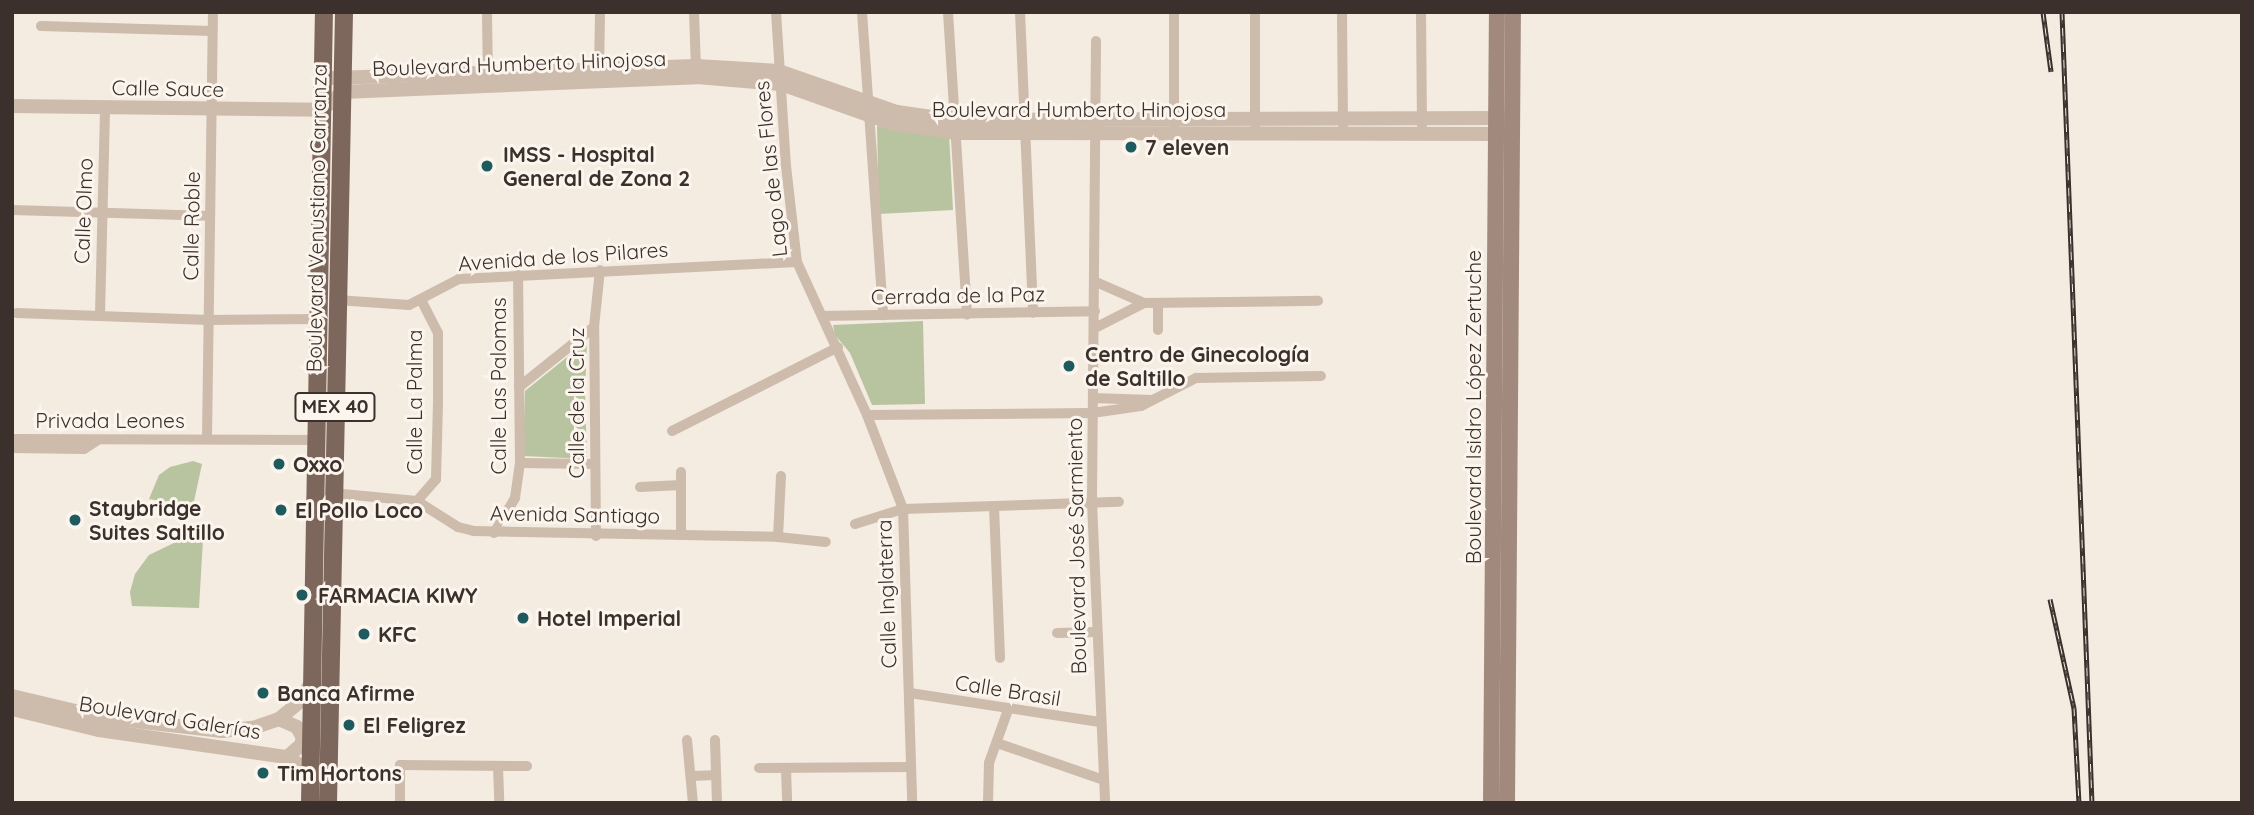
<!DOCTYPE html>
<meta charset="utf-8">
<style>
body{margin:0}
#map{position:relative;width:2254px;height:815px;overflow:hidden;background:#f4ebe1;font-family:Quicksand,sans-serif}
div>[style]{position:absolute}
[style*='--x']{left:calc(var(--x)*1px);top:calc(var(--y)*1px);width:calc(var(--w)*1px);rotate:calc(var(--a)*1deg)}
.green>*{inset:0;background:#b8c4a0}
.minor>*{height:10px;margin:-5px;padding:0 5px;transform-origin:5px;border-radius:5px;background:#cdbbac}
.tertiary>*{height:14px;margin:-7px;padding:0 7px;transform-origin:7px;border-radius:7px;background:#cdbbac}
.secondary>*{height:16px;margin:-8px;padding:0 8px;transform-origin:8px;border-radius:8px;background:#a18a7d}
.primary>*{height:18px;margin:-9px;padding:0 9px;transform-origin:9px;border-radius:9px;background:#7d675c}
.rail>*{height:5px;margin-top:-2.5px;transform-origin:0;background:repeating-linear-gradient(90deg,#fbf5ee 0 8px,#3b302b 0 16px);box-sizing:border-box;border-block:2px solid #3b302b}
.dots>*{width:19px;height:19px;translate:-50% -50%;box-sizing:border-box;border:4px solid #fbf5ee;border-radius:50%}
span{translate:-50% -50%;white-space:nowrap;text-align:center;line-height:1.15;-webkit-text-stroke:6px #fbf5ee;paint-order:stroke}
.shield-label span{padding:2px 5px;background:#fbf5ee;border:2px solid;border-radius:5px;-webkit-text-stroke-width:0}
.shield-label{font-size:19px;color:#3b302b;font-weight:700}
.street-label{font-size:21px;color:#3b302b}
.poi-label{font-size:21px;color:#3b302b;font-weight:700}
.left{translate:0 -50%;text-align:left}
.frame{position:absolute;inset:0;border:14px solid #3b302b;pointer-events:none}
</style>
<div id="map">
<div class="green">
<i style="clip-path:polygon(877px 126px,949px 134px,953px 210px,879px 214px)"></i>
<i style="clip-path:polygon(923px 321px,925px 404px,872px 405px,850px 353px,835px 335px,833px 325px)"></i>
<i style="clip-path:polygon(587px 341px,585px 394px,587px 459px,523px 456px,525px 391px)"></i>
<i style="clip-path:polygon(193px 461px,202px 464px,193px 506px,149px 499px,159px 475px,170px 467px)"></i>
<i style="clip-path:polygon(203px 539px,199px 608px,132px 606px,130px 592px,135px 574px,149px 555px,180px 540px)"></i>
</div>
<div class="minor">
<i style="--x:487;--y:12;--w:68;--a:89.2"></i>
<i style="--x:694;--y:12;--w:58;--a:88"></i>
<i style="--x:776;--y:12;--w:154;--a:86.3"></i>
<i style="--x:786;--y:166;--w:97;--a:83.5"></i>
<i style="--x:797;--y:262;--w:168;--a:65.4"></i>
<i style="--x:867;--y:415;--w:101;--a:69"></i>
<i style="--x:903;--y:509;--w:294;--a:88.2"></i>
<i style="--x:862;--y:12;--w:304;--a:86"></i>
<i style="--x:948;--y:12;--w:303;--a:86.4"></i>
<i style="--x:1020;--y:12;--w:301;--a:87.5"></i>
<i style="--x:1174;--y:12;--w:113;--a:90"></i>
<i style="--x:1342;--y:12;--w:113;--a:89.5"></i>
<i style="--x:1421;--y:12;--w:113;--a:89.5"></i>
<i style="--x:41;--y:26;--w:171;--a:1.7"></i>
<i style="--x:1096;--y:41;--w:461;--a:90.5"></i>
<i style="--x:1092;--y:502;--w:301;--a:87.5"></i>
<i style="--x:599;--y:75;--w:63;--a:-89.1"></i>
<i style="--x:1255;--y:125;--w:113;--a:-90"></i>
<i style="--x:12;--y:210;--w:198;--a:1.7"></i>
<i style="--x:1096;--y:282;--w:52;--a:23.6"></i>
<i style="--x:1144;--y:303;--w:174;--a:-0.7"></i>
<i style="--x:337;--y:300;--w:72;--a:4"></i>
<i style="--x:409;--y:305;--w:56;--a:-27.5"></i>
<i style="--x:459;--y:279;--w:338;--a:-2.9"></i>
<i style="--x:17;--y:313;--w:192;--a:2.1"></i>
<i style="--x:209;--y:320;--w:111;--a:-0.5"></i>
<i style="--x:100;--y:315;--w:206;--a:-88.6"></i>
<i style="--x:822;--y:316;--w:273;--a:-1"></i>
<i style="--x:1095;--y:328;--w:55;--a:-27"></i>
<i style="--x:1158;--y:330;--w:26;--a:-90"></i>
<i style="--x:519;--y:387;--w:96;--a:-38.7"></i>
<i style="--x:1093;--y:398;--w:58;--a:2"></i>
<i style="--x:867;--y:415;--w:225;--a:-0.5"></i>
<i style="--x:1092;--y:413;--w:49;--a:-8.1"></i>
<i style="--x:1141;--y:406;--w:62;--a:-27"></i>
<i style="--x:1196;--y:378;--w:125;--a:-0.9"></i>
<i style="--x:672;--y:431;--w:186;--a:-26.8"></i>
<i style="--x:12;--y:439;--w:305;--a:0.2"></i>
<i style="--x:207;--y:439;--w:427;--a:-89.2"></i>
<i style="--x:12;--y:448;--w:72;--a:0.8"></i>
<i style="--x:84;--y:449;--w:17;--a:-33"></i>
<i style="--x:520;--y:463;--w:74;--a:0.8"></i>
<i style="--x:640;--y:487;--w:41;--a:-2.8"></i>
<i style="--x:332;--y:493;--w:85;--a:5.4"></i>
<i style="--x:417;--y:501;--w:49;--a:32.4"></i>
<i style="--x:458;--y:527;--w:16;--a:14"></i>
<i style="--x:474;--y:531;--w:304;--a:1.1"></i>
<i style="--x:778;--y:537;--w:48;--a:5.9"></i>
<i style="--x:417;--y:501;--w:29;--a:-49"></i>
<i style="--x:436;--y:479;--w:75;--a:-88.5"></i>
<i style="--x:438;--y:404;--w:71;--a:-90"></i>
<i style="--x:438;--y:333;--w:36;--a:-117"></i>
<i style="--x:994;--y:507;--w:151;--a:87.7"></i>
<i style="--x:855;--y:524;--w:50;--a:-17.4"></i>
<i style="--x:903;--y:509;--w:216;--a:-1.9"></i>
<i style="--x:494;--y:533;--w:41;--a:-59"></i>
<i style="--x:515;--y:498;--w:35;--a:-82"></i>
<i style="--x:520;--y:463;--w:188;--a:-90.6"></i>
<i style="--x:681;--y:535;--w:63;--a:-90"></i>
<i style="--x:596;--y:536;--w:209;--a:-90.5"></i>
<i style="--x:594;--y:327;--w:57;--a:-84"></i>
<i style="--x:778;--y:537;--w:61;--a:-87.2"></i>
<i style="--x:1057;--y:633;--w:40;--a:-1.4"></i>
<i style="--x:910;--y:693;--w:192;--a:8.7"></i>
<i style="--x:687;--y:740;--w:63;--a:84.6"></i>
<i style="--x:715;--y:740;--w:63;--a:88.2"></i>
<i style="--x:997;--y:743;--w:113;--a:19.1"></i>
<i style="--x:498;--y:766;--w:37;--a:88"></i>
<i style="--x:759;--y:768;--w:152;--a:-0.4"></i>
<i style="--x:786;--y:769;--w:34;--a:88"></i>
<i style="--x:691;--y:776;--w:25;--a:-2"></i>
<i style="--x:400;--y:803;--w:38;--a:-90"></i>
<i style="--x:400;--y:765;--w:127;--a:0.5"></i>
<i style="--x:988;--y:803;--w:40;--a:-88.6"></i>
<i style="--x:989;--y:763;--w:56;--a:-70.3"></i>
</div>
<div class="tertiary">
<i style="--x:333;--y:78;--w:363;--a:-1.9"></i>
<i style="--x:696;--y:66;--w:83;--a:3.4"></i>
<i style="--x:779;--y:71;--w:125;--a:19.2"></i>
<i style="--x:897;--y:112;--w:58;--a:8"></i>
<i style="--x:954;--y:120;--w:551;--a:-0.21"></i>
<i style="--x:12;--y:106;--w:310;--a:0.7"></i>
<i style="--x:322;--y:110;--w:28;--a:-41"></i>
<i style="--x:343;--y:92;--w:354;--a:-2.4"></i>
<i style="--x:697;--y:77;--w:84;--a:4.8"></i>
<i style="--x:781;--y:84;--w:117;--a:19.5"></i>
<i style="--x:891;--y:123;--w:65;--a:8.9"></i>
<i style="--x:955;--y:133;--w:550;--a:0.1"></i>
<i style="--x:12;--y:696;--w:90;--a:13.4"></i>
<i style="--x:100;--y:717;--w:123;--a:6.5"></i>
<i style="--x:222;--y:731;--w:31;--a:-6"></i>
<i style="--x:253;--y:728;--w:28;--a:-19"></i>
<i style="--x:279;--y:719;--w:26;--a:-40"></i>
<i style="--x:299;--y:702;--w:22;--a:-58"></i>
<i style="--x:12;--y:709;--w:89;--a:13.6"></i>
<i style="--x:99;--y:730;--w:190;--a:8.2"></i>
<i style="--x:287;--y:757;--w:19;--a:32"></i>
<i style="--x:303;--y:767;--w:16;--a:63"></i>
<i style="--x:279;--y:719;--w:20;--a:24"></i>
<i style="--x:297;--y:727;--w:13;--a:61"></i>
<i style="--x:303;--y:738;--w:7;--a:106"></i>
<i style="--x:301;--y:745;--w:18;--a:139"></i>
</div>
<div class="secondary">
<i style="--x:1491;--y:803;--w:791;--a:-89.57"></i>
<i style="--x:1507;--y:803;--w:791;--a:-89.57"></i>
</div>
<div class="primary">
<i style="--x:310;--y:803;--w:791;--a:-88.99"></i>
<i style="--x:328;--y:803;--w:791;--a:-88.84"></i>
</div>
<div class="rail">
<i style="--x:2043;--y:12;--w:60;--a:82.3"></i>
<i style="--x:2062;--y:12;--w:792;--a:87.83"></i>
<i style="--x:2050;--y:599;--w:112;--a:77.6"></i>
<i style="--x:2074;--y:708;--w:95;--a:87"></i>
</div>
<div class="dots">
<i style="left:1131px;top:147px;background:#1f5a5e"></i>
<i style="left:487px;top:166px;background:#1f5a5e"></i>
<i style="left:1069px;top:366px;background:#1f5a5e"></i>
<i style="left:279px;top:464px;background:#1f5a5e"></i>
<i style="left:281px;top:510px;background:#1f5a5e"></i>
<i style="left:75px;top:520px;background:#1f5a5e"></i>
<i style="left:302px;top:595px;background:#1f5a5e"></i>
<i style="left:523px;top:618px;background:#1f5a5e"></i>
<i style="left:364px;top:634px;background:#1f5a5e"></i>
<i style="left:263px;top:693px;background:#1f5a5e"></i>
<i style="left:349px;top:725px;background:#1f5a5e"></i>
<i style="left:263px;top:773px;background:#1f5a5e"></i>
</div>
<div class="shield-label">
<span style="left:335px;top:407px">MEX 40</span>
</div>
<div class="street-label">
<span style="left:519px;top:63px;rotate:-2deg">Boulevard Humberto Hinojosa</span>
<span style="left:168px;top:88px;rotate:1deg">Calle Sauce</span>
<span style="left:1079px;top:109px">Boulevard Humberto Hinojosa</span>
<span style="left:770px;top:169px;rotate:-96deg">Lago de las Flores</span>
<span style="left:83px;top:211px;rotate:-88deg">Calle Olmo</span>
<span style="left:316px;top:218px;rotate:-89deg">Boulevard Venustiano Carranza</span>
<span style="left:191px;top:226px;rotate:-89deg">Calle Roble</span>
<span style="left:563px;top:256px;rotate:-4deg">Avenida de los Pilares</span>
<span style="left:958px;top:295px;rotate:-1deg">Cerrada de la Paz</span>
<span style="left:498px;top:386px;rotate:-90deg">Calle Las Palomas</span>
<span style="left:414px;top:402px;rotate:-90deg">Calle La Palma</span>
<span style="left:576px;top:403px;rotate:-90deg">Calle de la Cruz</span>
<span style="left:1473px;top:407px;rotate:-90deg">Boulevard Isidro López Zertuche</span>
<span style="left:110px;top:420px">Privada Leones</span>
<span style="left:575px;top:514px;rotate:1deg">Avenida Santiago</span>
<span style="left:1076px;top:546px;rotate:-91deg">Boulevard José Sarmiento</span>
<span style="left:886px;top:594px;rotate:-92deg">Calle Inglaterra</span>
<span style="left:1008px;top:690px;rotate:9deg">Calle Brasil</span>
<span style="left:170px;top:717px;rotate:9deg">Boulevard Galerías</span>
</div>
<div class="poi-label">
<span class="left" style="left:1145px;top:147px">7 eleven</span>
<span class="left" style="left:503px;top:166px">IMSS - Hospital<br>General de Zona 2</span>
<span class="left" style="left:1085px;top:366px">Centro de Ginecología<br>de Saltillo</span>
<span class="left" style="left:293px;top:464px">Oxxo</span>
<span class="left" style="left:89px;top:520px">Staybridge<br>Suites Saltillo</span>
<span class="left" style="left:295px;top:510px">El Pollo Loco</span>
<span class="left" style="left:318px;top:595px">FARMACIA KIWY</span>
<span class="left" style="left:537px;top:618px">Hotel Imperial</span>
<span class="left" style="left:378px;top:634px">KFC</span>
<span class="left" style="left:277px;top:693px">Banca Afirme</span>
<span class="left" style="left:363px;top:725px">El Feligrez</span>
<span class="left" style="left:277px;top:773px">Tim Hortons</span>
</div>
<div class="frame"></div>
</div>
